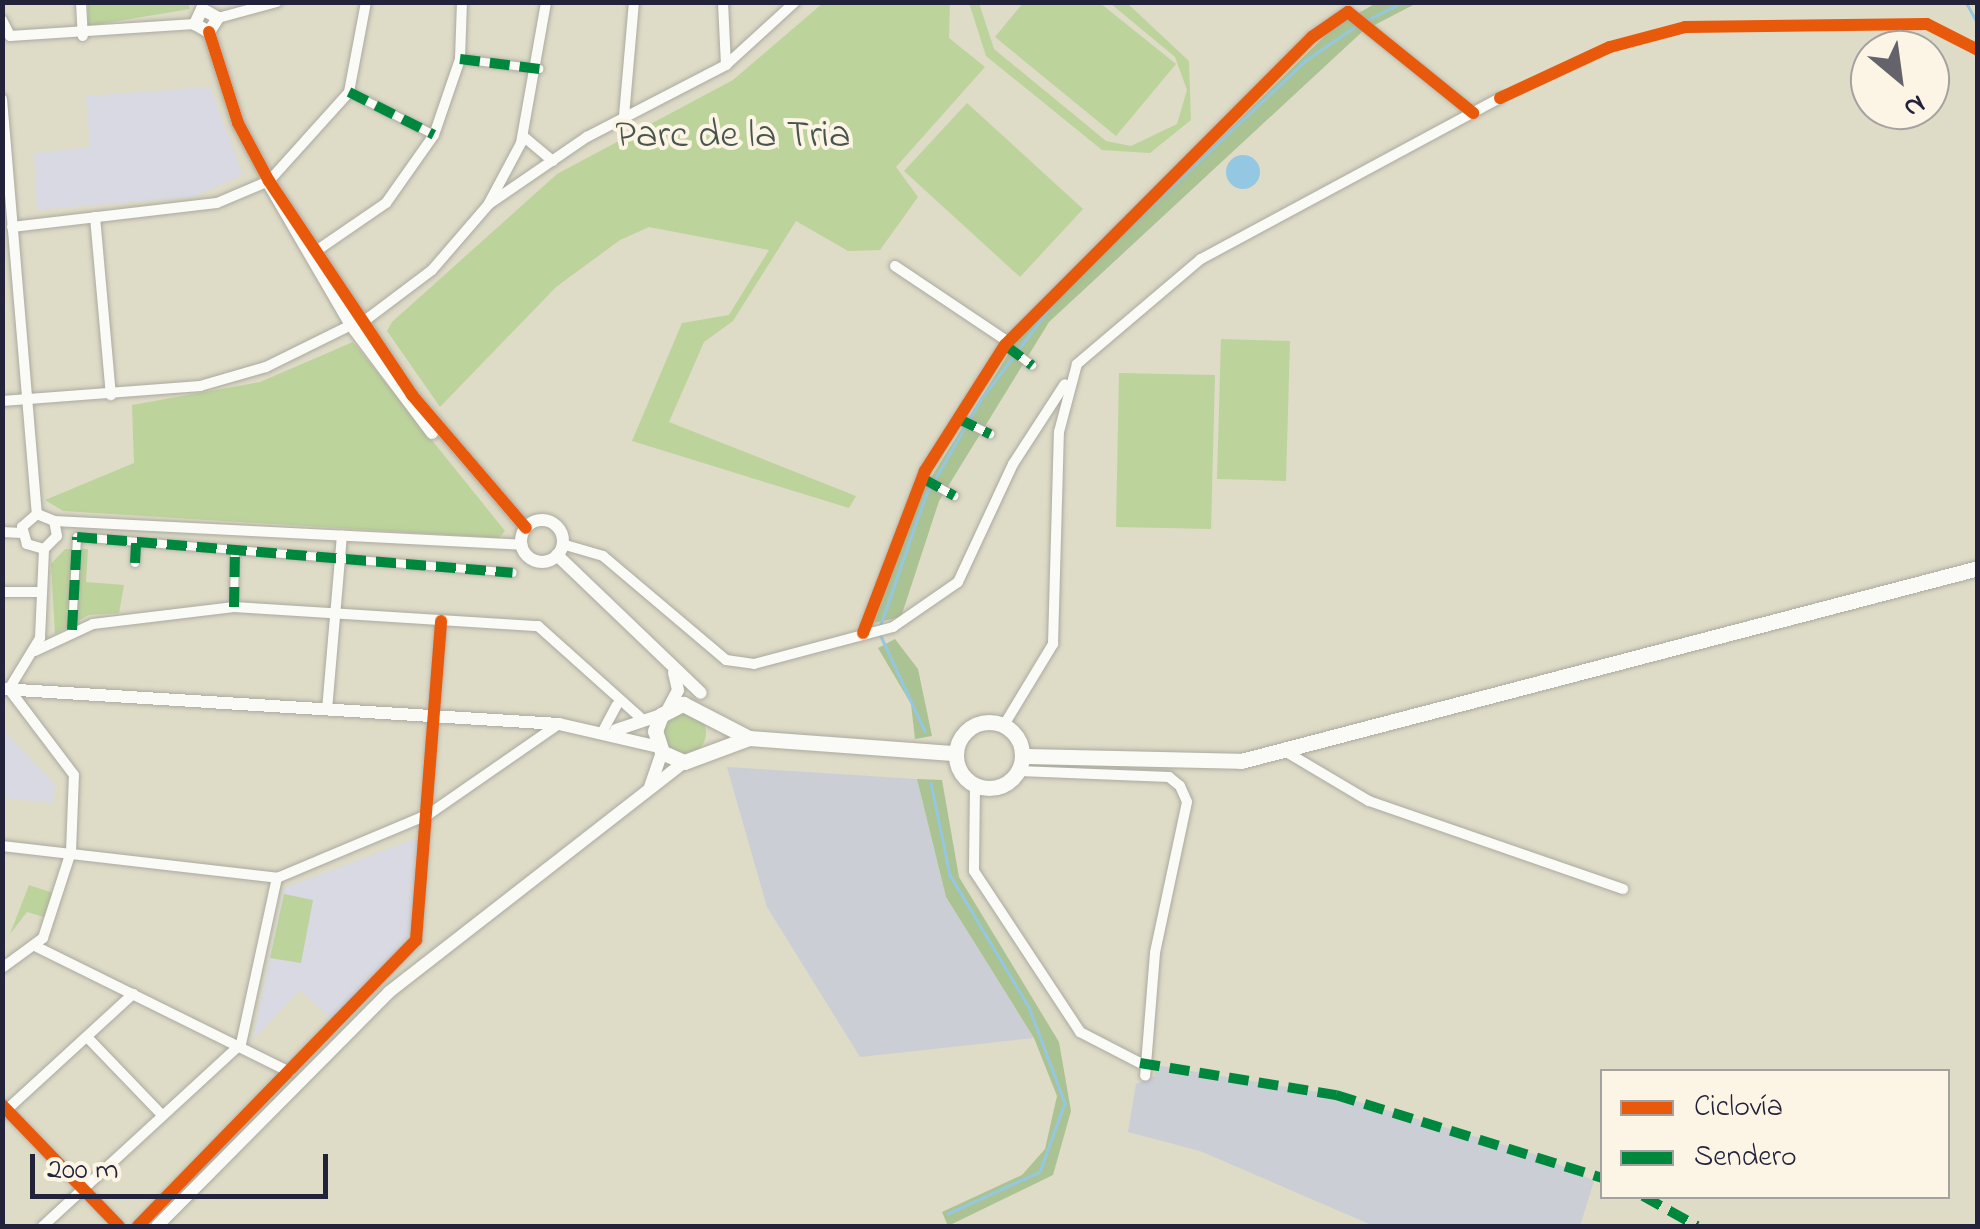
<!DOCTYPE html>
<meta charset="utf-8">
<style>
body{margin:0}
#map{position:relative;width:1980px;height:1229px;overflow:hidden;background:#dedbc7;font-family:"Indie Flower",sans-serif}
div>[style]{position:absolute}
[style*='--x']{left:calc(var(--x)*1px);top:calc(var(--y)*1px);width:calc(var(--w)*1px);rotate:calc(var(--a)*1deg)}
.built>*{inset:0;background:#d8d9e2}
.industrial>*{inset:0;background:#cbced4}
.green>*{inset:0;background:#bdd39c}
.round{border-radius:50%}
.forest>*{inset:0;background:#abc393}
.water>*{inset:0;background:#94c8e2}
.stream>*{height:2.5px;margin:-1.25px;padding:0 1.25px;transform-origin:1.25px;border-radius:1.25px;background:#94c8e2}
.roads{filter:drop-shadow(0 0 2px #abaa9f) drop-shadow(0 0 2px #abaa9f)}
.pedestrian>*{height:8px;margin:-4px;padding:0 4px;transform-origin:4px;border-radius:4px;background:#fafaf7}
.minor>*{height:10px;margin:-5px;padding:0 5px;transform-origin:5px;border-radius:5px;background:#fafaf7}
.tertiary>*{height:12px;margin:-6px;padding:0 6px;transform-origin:6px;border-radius:6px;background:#fafaf7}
.tertiary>.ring{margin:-6px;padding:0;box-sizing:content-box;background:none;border:12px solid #fafaf7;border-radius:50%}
.secondary>*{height:15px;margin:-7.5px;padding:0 7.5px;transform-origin:7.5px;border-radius:7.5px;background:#fafaf7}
.secondary>.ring{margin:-7.5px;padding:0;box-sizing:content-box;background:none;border:15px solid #fafaf7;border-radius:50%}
.quiet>*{height:10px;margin-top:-5px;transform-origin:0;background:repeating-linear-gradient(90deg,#00873e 0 20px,transparent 0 30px)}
.cycleway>*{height:12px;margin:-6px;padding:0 6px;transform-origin:6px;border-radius:6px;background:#e8590c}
span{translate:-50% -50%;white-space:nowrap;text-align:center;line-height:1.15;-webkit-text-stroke:8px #fcf5e5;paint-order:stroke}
.park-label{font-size:40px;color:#48554e}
.frame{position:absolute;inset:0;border:5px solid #22223b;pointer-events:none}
.legend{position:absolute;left:1600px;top:1069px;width:350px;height:130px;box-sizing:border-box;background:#fcf5e5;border:2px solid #a5a1a1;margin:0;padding:12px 18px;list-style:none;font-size:30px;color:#22223b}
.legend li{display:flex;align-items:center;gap:20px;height:50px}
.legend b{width:50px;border:2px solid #a5a1a1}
.north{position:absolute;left:1850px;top:30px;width:100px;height:100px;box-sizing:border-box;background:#fcf5e5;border:2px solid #a5a1a1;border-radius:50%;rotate:151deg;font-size:28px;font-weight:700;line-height:40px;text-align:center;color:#22223b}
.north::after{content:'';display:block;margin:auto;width:35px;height:45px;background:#64636c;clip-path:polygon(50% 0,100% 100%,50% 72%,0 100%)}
.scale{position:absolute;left:30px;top:1154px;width:298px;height:45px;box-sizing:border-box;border:5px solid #22223b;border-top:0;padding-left:12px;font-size:30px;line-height:35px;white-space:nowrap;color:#22223b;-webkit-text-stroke:8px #fcf5e5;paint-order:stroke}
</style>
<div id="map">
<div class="built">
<i style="clip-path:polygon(210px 87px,243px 175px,192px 197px,37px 210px,34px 153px,90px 147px,86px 96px)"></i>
<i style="clip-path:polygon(2px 728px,55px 785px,53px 803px,3px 798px)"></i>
<i style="clip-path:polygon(420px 837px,412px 928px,401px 948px,334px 1022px,300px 990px,253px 1039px,284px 888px)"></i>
</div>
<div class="industrial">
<i style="clip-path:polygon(727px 767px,917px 779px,946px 897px,1034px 1038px,860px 1057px,767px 907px)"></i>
<i style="clip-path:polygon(1155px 1065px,1336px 1095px,1541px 1156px,1594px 1181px,1580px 1226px,1374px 1226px,1200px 1151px,1128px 1132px,1136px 1084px,1155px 1076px)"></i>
</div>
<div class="green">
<i style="clip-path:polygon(88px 3px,188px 3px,190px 9px,88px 26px)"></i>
<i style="clip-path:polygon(823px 3px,950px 3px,949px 38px,985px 67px,896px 167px,918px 197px,880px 250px,848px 251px,796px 221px,733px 321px,704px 342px,669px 422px,856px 496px,849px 508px,632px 441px,682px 323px,729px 315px,769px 250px,649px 227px,620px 240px,556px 287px,440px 407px,387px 331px,392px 322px,557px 174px,733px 80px)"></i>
<i style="clip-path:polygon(969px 3px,979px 3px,994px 49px,1106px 141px,1131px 146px,1177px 124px,1187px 90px,1175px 57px,1110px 3px,1127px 3px,1189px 61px,1191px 120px,1150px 153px,1102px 150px,986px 56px)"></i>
<i style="clip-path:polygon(1023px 3px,1100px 3px,1176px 64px,1116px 136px,995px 37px)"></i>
<i style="clip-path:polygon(967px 103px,1083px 209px,1020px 277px,904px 171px)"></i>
<i style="clip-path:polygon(1221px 339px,1290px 341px,1286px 481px,1217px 479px)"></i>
<i style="clip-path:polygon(353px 342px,505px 531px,499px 538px,63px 511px,45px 500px,134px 463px,132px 405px,260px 382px)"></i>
<i style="clip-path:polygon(1119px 373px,1215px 375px,1211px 529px,1116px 527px)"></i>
<i style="clip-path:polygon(65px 549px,88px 549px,86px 582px,124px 585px,119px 613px,89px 615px,55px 634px,51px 564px)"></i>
<i class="round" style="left:662px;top:711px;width:44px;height:44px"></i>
<i style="clip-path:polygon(29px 885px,53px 893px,44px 917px,27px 912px,10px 934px)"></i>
<i style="clip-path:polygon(284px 894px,313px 900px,301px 963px,270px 958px)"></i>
</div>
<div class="forest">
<i style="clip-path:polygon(1376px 3px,1417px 3px,1363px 31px,1049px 322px,939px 501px,901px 617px,874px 623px,922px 492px,1021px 334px,1333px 28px)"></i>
<i style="clip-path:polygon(895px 639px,918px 669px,932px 736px,915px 739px,911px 704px,878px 648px)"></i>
<i style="clip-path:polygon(917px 779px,942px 780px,959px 877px,1059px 1042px,1071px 1111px,1053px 1175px,948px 1226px,942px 1212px,1022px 1175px,1045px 1149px,1057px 1096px,1034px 1038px,946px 897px)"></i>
</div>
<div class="water">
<i class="round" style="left:1226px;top:155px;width:34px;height:34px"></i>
</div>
<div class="stream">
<i style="--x:1966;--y:2;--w:25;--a:61"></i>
<i style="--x:1367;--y:20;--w:40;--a:-26.6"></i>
<i style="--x:1127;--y:229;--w:246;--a:-43.4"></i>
<i style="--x:1306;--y:60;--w:60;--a:-34.2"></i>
<i style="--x:880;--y:626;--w:138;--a:-70.9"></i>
<i style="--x:925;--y:496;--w:112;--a:-60"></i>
<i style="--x:981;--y:399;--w:121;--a:-53"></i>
<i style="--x:880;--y:634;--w:107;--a:65.1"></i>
<i style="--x:931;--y:783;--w:94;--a:78.3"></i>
<i style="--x:950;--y:875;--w:154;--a:59.1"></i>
<i style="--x:1029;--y:1007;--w:103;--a:69.4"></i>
<i style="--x:1065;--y:1103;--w:73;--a:109.9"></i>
<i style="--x:1040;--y:1172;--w:101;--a:155.5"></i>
</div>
<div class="roads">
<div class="pedestrian">
<i style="--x:460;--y:59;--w:80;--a:7.2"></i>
<i style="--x:349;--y:92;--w:95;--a:26.8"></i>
<i style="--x:1005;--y:345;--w:34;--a:37"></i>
<i style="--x:957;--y:418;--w:37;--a:26"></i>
<i style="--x:922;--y:478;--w:37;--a:29"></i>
<i style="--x:135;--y:563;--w:21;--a:-87"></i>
<i style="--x:234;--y:607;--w:57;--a:-89"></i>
<i style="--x:72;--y:630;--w:93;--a:-86.9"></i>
<i style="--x:77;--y:537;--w:437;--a:4.7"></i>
</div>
<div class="minor">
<i style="--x:81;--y:2;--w:34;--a:87"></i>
<i style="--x:723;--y:2;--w:63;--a:87.3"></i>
<i style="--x:218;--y:18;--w:61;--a:-15.2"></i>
<i style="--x:2;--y:20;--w:18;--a:63"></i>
<i style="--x:10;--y:36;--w:185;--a:-3.7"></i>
<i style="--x:2;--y:99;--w:416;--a:85.2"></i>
<i style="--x:624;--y:116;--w:114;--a:-85"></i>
<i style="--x:523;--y:136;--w:39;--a:40"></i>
<i style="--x:489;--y:203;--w:68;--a:-61.9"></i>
<i style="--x:521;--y:143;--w:143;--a:-79.9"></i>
<i style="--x:95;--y:217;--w:179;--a:84.9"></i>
<i style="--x:12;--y:227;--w:206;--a:-6.7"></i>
<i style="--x:217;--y:203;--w:56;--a:-22.9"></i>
<i style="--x:269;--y:181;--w:120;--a:-48"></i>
<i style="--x:349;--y:92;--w:92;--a:-79.3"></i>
<i style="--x:316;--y:251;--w:85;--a:-34.4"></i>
<i style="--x:386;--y:203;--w:83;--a:-54.8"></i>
<i style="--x:434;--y:135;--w:80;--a:-71.1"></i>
<i style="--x:460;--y:59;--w:57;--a:-88"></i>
<i style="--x:895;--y:266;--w:135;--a:33.8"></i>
<i style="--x:363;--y:322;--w:86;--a:-37"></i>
<i style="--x:432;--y:270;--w:87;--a:-49.2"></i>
<i style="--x:489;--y:204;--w:119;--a:-34.4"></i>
<i style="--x:587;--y:137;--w:157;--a:-27.4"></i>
<i style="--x:726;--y:65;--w:93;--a:-42.4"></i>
<i style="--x:2;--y:401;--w:199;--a:-4.3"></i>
<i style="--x:200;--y:386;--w:69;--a:-16.1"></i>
<i style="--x:266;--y:367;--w:95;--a:-26.3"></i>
<i style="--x:54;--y:521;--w:469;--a:2.9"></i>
<i style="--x:2;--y:532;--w:20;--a:3"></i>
<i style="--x:562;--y:544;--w:43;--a:16.3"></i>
<i style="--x:603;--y:556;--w:161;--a:40.2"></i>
<i style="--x:726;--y:660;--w:28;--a:8"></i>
<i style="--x:754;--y:664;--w:144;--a:-14.9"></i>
<i style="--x:893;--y:627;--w:79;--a:-34.7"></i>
<i style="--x:958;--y:582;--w:130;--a:-65"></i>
<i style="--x:1013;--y:464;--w:95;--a:-57"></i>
<i style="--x:44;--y:549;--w:18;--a:-164"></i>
<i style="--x:27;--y:544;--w:18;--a:-106"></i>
<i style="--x:22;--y:527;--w:20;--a:-41"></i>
<i style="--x:37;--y:514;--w:18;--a:22"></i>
<i style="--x:44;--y:549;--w:18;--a:-45"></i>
<i style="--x:57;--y:536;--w:15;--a:-101"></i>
<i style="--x:2;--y:592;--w:40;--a:0"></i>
<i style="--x:863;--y:633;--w:173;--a:-69.1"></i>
<i style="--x:925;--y:471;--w:149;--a:-57.6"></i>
<i style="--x:1005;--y:345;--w:435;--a:-45.1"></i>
<i style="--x:1312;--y:37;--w:44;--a:-34.8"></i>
<i style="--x:1348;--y:12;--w:161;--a:38.9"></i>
<i style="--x:35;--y:651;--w:64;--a:-25"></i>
<i style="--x:93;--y:624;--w:142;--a:-6.9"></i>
<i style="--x:234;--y:607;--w:305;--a:3.6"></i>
<i style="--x:538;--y:626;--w:141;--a:41.8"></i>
<i style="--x:327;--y:710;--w:175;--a:-85.1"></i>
<i style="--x:1004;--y:725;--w:95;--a:-58.8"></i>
<i style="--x:1053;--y:644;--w:212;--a:-88.4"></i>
<i style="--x:1059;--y:432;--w:70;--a:-75.2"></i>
<i style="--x:1077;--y:364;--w:162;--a:-40.3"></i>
<i style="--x:1201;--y:259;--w:340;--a:-28.3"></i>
<i style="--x:604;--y:729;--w:27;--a:-62"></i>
<i style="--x:1283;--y:750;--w:100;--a:30.7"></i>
<i style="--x:1369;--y:801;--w:269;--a:19.1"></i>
<i style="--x:1019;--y:771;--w:150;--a:2.3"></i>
<i style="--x:1169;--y:777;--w:14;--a:39"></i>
<i style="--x:1180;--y:786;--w:17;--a:66"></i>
<i style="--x:1187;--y:802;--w:154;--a:102"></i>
<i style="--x:1155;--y:953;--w:123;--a:94.6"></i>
<i style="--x:975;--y:786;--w:85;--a:90.7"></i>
<i style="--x:974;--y:871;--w:193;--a:56.6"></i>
<i style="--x:1080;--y:1032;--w:68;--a:27.3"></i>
<i style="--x:2;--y:846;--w:277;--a:6.6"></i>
<i style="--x:277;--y:878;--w:165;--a:-22.8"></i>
<i style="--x:429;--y:814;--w:158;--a:-34.7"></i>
<i style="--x:37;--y:947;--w:282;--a:26.3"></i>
<i style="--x:2;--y:968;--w:51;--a:-36.2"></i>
<i style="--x:43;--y:938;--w:90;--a:-72"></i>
<i style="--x:71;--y:852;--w:77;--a:-87.8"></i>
<i style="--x:74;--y:775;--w:108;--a:-127.1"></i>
<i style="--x:9;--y:689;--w:60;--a:-58.7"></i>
<i style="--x:40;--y:638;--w:89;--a:-87.4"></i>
<i style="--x:87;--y:1037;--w:107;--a:46.1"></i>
<i style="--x:3;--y:1106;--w:167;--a:46"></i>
<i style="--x:2;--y:1114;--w:178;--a:-42.5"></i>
<i style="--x:43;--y:1226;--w:269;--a:-42.6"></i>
<i style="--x:241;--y:1044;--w:170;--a:-77.8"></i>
<i style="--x:138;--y:1226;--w:399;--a:-45.8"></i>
<i style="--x:416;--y:940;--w:320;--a:-85.5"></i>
</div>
<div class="tertiary">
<i style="--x:202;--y:9;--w:18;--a:29"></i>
<i style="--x:218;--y:18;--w:17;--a:123"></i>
<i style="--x:202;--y:9;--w:17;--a:115"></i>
<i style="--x:195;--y:24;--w:16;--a:30"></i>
<i style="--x:209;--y:32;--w:96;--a:72.3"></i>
<i style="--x:238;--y:123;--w:66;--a:61.9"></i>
<i style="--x:269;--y:181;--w:257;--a:56.2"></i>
<i style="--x:412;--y:395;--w:175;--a:49.4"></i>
<i style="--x:269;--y:184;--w:163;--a:59.8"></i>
<i style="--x:351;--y:325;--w:135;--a:53.1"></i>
<i class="ring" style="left:521px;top:520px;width:30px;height:30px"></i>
<i style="--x:557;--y:555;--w:199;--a:43.8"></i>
<i style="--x:2;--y:689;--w:558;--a:3.6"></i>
<i style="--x:559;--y:724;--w:103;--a:13"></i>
<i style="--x:668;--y:709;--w:21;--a:-62"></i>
<i style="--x:678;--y:690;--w:18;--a:-103"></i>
<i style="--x:616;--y:730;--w:47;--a:-18.4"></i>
<i style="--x:650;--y:787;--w:37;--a:-71"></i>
<i style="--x:157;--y:1226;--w:330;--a:-45.2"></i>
<i style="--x:389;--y:992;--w:374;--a:-37.9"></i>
</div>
<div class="secondary">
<i class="ring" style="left:956px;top:722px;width:51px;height:51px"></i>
<i style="--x:749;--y:738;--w:69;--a:159.7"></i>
<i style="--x:684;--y:762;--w:24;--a:-156"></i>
<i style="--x:662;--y:752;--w:22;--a:-108"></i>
<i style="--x:655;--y:731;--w:17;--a:-69"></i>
<i style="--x:661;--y:715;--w:25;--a:-27"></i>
<i style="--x:683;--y:704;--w:74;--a:27.3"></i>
<i style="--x:749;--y:738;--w:207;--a:4.2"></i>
<i style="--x:1023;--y:756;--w:218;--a:1.3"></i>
<i style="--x:1241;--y:761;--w:762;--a:-14.67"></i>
</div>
</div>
<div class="quiet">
<i style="--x:460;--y:59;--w:80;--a:7.2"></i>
<i style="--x:349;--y:92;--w:95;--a:26.8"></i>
<i style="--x:1005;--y:345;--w:34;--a:37"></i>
<i style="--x:957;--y:418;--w:37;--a:26"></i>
<i style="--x:922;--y:478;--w:37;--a:29"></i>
<i style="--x:135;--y:563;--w:21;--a:-87"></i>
<i style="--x:234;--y:607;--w:57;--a:-89"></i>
<i style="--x:72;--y:630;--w:93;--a:-86.9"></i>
<i style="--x:77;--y:537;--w:437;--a:4.7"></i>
<i style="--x:1140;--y:1063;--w:199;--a:9.3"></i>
<i style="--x:1336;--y:1095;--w:279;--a:17.3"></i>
<i style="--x:1643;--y:1196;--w:62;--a:29.1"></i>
</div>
<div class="cycleway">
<i style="--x:209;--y:32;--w:96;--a:72.3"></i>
<i style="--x:238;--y:123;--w:66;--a:61.9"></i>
<i style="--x:269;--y:181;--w:257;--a:56.2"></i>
<i style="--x:412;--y:395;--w:175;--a:49.4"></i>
<i style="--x:1500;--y:98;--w:121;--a:-24.9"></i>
<i style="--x:1610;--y:47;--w:78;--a:-14.9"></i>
<i style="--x:1685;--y:27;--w:242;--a:-0.7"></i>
<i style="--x:1927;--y:24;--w:57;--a:27"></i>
<i style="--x:863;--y:633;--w:173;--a:-69.1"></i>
<i style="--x:925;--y:471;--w:149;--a:-57.6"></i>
<i style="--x:1005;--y:345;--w:435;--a:-45.1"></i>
<i style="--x:1312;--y:37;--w:44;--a:-34.8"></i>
<i style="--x:1348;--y:12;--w:161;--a:38.9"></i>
<i style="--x:2;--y:1105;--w:168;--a:46"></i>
<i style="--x:138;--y:1226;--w:399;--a:-45.8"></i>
<i style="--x:416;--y:940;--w:320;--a:-85.5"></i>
</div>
<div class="park-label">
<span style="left:733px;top:137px">Parc de la Tria</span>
</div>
<div class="frame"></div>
<ul class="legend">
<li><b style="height:12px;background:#e8590c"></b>Ciclovía</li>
<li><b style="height:12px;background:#00873e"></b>Sendero</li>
</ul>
<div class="north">N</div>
<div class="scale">200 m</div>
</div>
